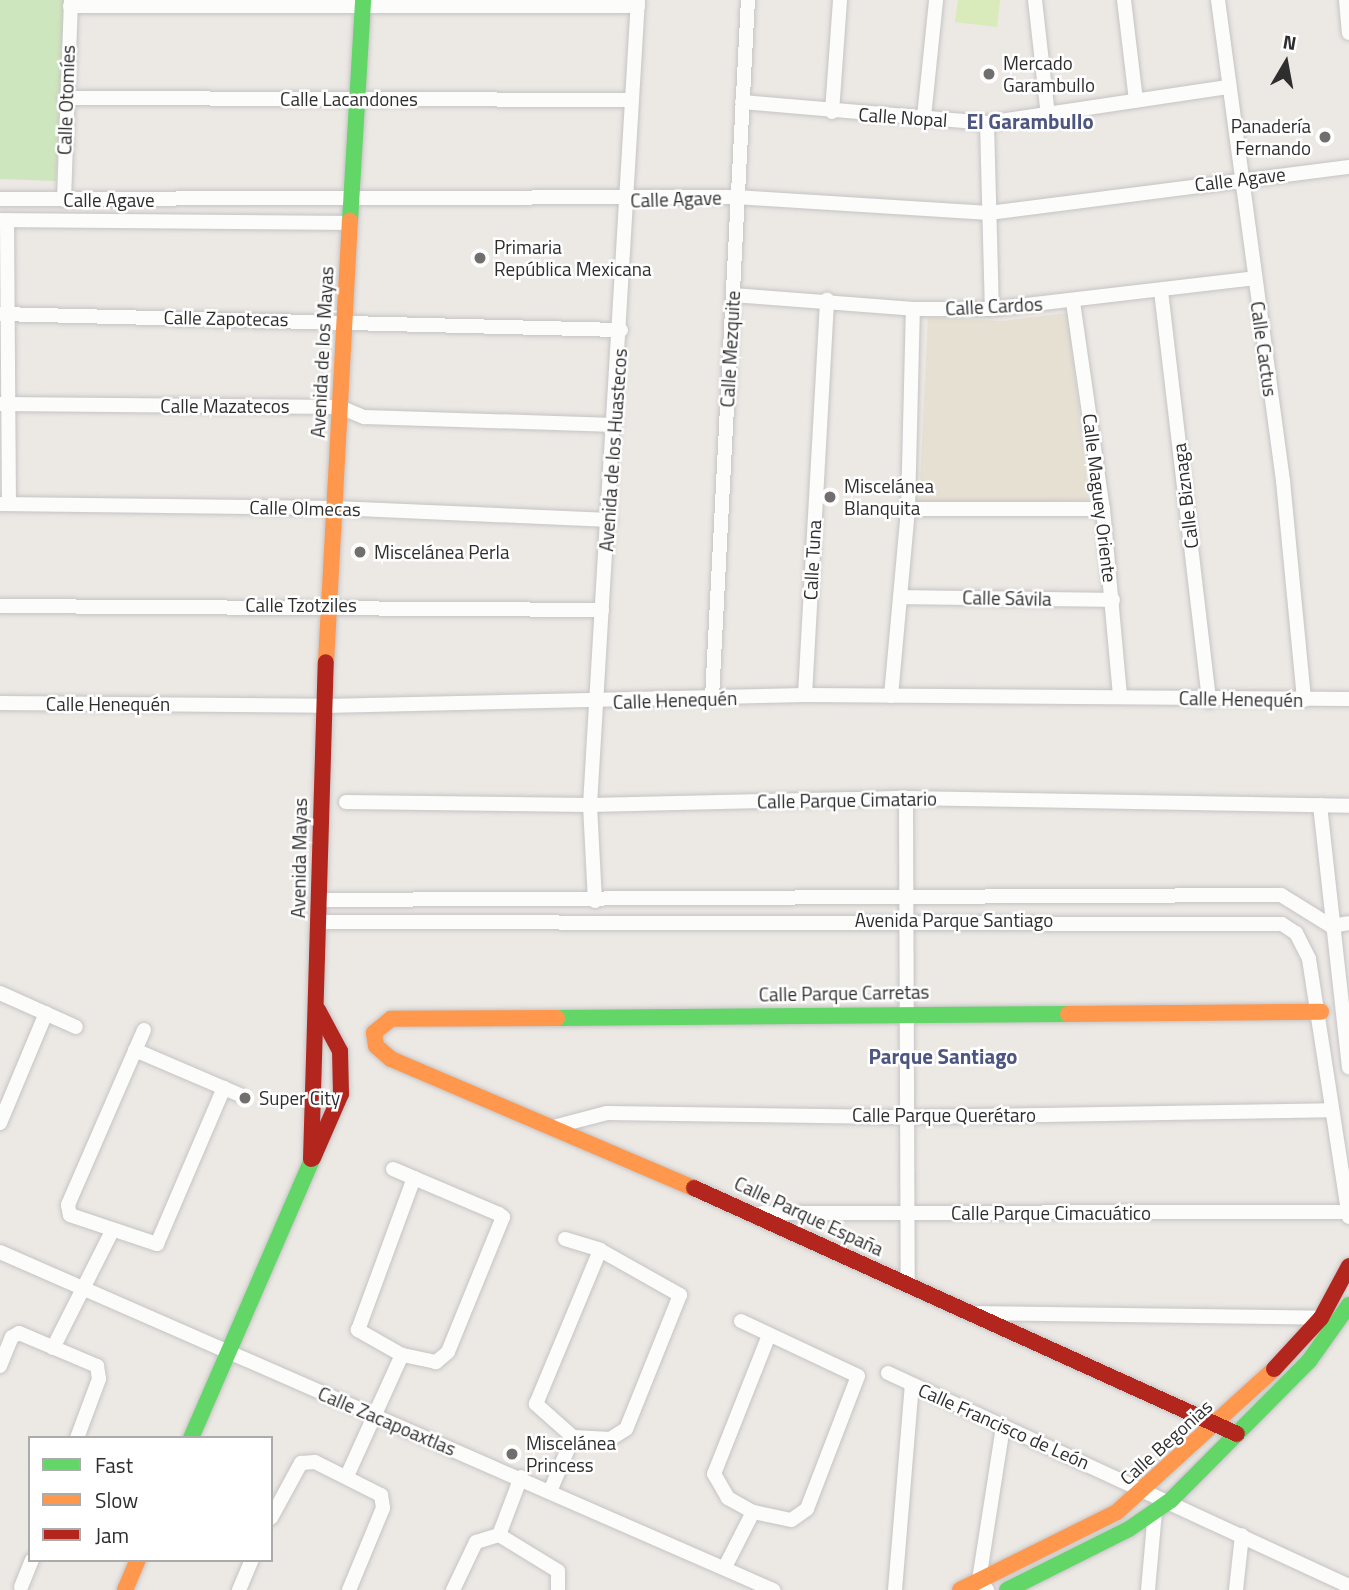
<!DOCTYPE html>
<meta charset="utf-8">
<style>
body{margin:0}
#map{position:relative;width:1349px;height:1590px;overflow:hidden;background:#ece8e4;font-family:"Titillium Web",sans-serif}
div>[style]{position:absolute}
[style*='--x']{left:calc(var(--x)*1px);top:calc(var(--y)*1px);width:calc(var(--w)*1px);rotate:calc(var(--a)*1deg)}
.education>*{inset:0;background:#e6e0d3}
.green>*{inset:0;background:#cee6be}
.pitch>*{inset:0;background:#d9eabb}
.roads{filter:drop-shadow(0 0 2px #c5c4c5) drop-shadow(0 0 2px #c5c4c5)}
.street>*{height:14px;margin:-7px;padding:0 7px;transform-origin:7px;border-radius:7px;background:#fcfcfb}
.fast>*{height:16px;margin:-8px;padding:0 8px;transform-origin:8px;border-radius:8px;background:#63d668}
.slow>*{height:16px;margin:-8px;padding:0 8px;transform-origin:8px;border-radius:8px;background:#ff974d}
.jam>*{height:16px;margin:-8px;padding:0 8px;transform-origin:8px;border-radius:8px;background:#b3261e}
.dots>*{width:19px;height:19px;translate:-50% -50%;box-sizing:border-box;border:4px solid #fff;border-radius:50%}
span{translate:-50% -50%;white-space:nowrap;text-align:center;line-height:1.15;-webkit-text-stroke:5px #fff;paint-order:stroke}
.poi-label{font-size:19px;color:#2e2e2e}
.left{translate:0 -50%;text-align:left}
.right{translate:-100% -50%;text-align:right}
.street-label{font-size:19px;color:#2e2e2e}
.neighbourhood-label{font-size:21px;color:#4d5680;font-weight:700}
.legend{position:absolute;left:28px;top:1436px;width:245px;height:126px;box-sizing:border-box;background:#fff;border:2px solid #ababab;margin:0;padding:9px 12px;list-style:none;font-size:21px;color:#2e2e2e}
.legend li{display:flex;align-items:center;gap:14px;height:35px}
.legend b{width:35px;border:2px solid #ababab}
.north{position:absolute;left:1251px;top:28px;width:70px;height:70px;-webkit-text-stroke:5px #fff;paint-order:stroke;rotate:10deg;font-size:19px;font-weight:700;line-height:28px;text-align:center;color:#2e2e2e}
.north::after{content:'';display:block;margin:auto;width:24px;height:32px;background:#2e2e2e;clip-path:polygon(50% 0,100% 100%,50% 72%,0 100%)}
</style>
<div id="map">
<div class="education">
<i style="clip-path:polygon(1068px 313px,1089px 500px,919px 505px,928px 317px,1002px 321px)"></i>
</div>
<div class="green">
<i style="clip-path:polygon(0 0,66px 0,56px 181px,0 179px)"></i>
</div>
<div class="pitch">
<i style="clip-path:polygon(958px 0,1000px 0,997px 27px,955px 22px)"></i>
</div>
<div class="roads">
<div class="street">
<i style="--x:1035;--y:0;--w:117;--a:83.6"></i>
<i style="--x:1124;--y:0;--w:101;--a:83.2"></i>
<i style="--x:1218;--y:0;--w:485;--a:82.3"></i>
<i style="--x:1283;--y:481;--w:220;--a:84.5"></i>
<i style="--x:1346;--y:0;--w:33;--a:85"></i>
<i style="--x:70;--y:6;--w:568;--a:0"></i>
<i style="--x:65;--y:98;--w:567;--a:0.2"></i>
<i style="--x:742;--y:102;--w:246;--a:4.9"></i>
<i style="--x:987;--y:123;--w:245;--a:-8.5"></i>
<i style="--x:832;--y:112;--w:112;--a:-85.9"></i>
<i style="--x:924;--y:117;--w:118;--a:-84.1"></i>
<i style="--x:987;--y:123;--w:186;--a:88.5"></i>
<i style="--x:0;--y:199;--w:735;--a:-0.16"></i>
<i style="--x:735;--y:197;--w:255;--a:3.6"></i>
<i style="--x:989;--y:213;--w:363;--a:-7.3"></i>
<i style="--x:64;--y:200;--w:200;--a:-88"></i>
<i style="--x:0;--y:220;--w:348;--a:0.5"></i>
<i style="--x:7;--y:221;--w:283;--a:89.6"></i>
<i style="--x:1161;--y:291;--w:413;--a:83.3"></i>
<i style="--x:733;--y:295;--w:181;--a:4.4"></i>
<i style="--x:913;--y:309;--w:79;--a:0"></i>
<i style="--x:992;--y:309;--w:264;--a:-6.7"></i>
<i style="--x:1073;--y:302;--w:209;--a:81.8"></i>
<i style="--x:1103;--y:509;--w:187;--a:84.8"></i>
<i style="--x:0;--y:314;--w:621;--a:1.48"></i>
<i style="--x:0;--y:404;--w:340;--a:0.5"></i>
<i style="--x:340;--y:407;--w:26;--a:23"></i>
<i style="--x:364;--y:417;--w:251;--a:1.8"></i>
<i style="--x:0;--y:504;--w:335;--a:0.7"></i>
<i style="--x:335;--y:508;--w:275;--a:2.5"></i>
<i style="--x:908;--y:509;--w:195;--a:0"></i>
<i style="--x:900;--y:597;--w:213;--a:0.8"></i>
<i style="--x:0;--y:606;--w:602;--a:0.38"></i>
<i style="--x:805;--y:695;--w:396;--a:-86.8"></i>
<i style="--x:891;--y:696;--w:188;--a:-84.8"></i>
<i style="--x:908;--y:509;--w:200;--a:-88.6"></i>
<i style="--x:712;--y:698;--w:699;--a:-87.05"></i>
<i style="--x:0;--y:703;--w:324;--a:0.5"></i>
<i style="--x:324;--y:706;--w:481;--a:-1.3"></i>
<i style="--x:805;--y:695;--w:544;--a:0.42"></i>
<i style="--x:906;--y:798;--w:486;--a:89.8"></i>
<i style="--x:346;--y:802;--w:244;--a:0.7"></i>
<i style="--x:590;--y:805;--w:316;--a:-1.3"></i>
<i style="--x:906;--y:798;--w:443;--a:1"></i>
<i style="--x:1320;--y:805;--w:264;--a:83.7"></i>
<i style="--x:318;--y:900;--w:963;--a:-0.3"></i>
<i style="--x:1281;--y:895;--w:59;--a:31.8"></i>
<i style="--x:595;--y:901;--w:96;--a:-93"></i>
<i style="--x:590;--y:805;--w:806;--a:-86.59"></i>
<i style="--x:318;--y:922;--w:964;--a:0.12"></i>
<i style="--x:1282;--y:924;--w:17;--a:33"></i>
<i style="--x:1296;--y:933;--w:29;--a:63"></i>
<i style="--x:1309;--y:959;--w:261;--a:81.2"></i>
<i style="--x:1331;--y:926;--w:18;--a:-9"></i>
<i style="--x:0;--y:993;--w:83;--a:24.1"></i>
<i style="--x:144;--y:1030;--w:191;--a:113.5"></i>
<i style="--x:68;--y:1205;--w:10;--a:79"></i>
<i style="--x:70;--y:1215;--w:92;--a:18.4"></i>
<i style="--x:157;--y:1244;--w:170;--a:-66.8"></i>
<i style="--x:135;--y:1050;--w:114;--a:23.2"></i>
<i style="--x:0;--y:1123;--w:119;--a:-67.3"></i>
<i style="--x:557;--y:1126;--w:52;--a:-14.6"></i>
<i style="--x:607;--y:1113;--w:302;--a:0.8"></i>
<i style="--x:909;--y:1117;--w:423;--a:-0.9"></i>
<i style="--x:393;--y:1169;--w:23;--a:23"></i>
<i style="--x:414;--y:1178;--w:92;--a:23"></i>
<i style="--x:499;--y:1214;--w:5;--a:37"></i>
<i style="--x:503;--y:1217;--w:146;--a:112.2"></i>
<i style="--x:448;--y:1352;--w:16;--a:140"></i>
<i style="--x:436;--y:1362;--w:35;--a:-168"></i>
<i style="--x:402;--y:1355;--w:51;--a:-150.4"></i>
<i style="--x:358;--y:1330;--w:162;--a:-69.8"></i>
<i style="--x:762;--y:1213;--w:586;--a:-0.1"></i>
<i style="--x:565;--y:1239;--w:37;--a:17"></i>
<i style="--x:600;--y:1250;--w:92;--a:29.4"></i>
<i style="--x:680;--y:1295;--w:144;--a:111.9"></i>
<i style="--x:626;--y:1429;--w:19;--a:148"></i>
<i style="--x:610;--y:1439;--w:37;--a:-177"></i>
<i style="--x:573;--y:1437;--w:50;--a:-138.3"></i>
<i style="--x:536;--y:1404;--w:167;--a:-67.4"></i>
<i style="--x:0;--y:1252;--w:844;--a:23.62"></i>
<i style="--x:979;--y:1313;--w:342;--a:0.8"></i>
<i style="--x:741;--y:1321;--w:129;--a:25.2"></i>
<i style="--x:858;--y:1376;--w:142;--a:111"></i>
<i style="--x:807;--y:1509;--w:19;--a:145"></i>
<i style="--x:791;--y:1520;--w:39;--a:-168"></i>
<i style="--x:753;--y:1512;--w:29;--a:-151"></i>
<i style="--x:728;--y:1498;--w:28;--a:-120"></i>
<i style="--x:714;--y:1474;--w:149;--a:-68.4"></i>
<i style="--x:53;--y:1348;--w:131;--a:-63.2"></i>
<i style="--x:0;--y:1366;--w:31;--a:-68"></i>
<i style="--x:12;--y:1337;--w:8;--a:-30"></i>
<i style="--x:19;--y:1333;--w:85;--a:22.9"></i>
<i style="--x:97;--y:1366;--w:13;--a:81"></i>
<i style="--x:99;--y:1379;--w:63;--a:110.4"></i>
<i style="--x:888;--y:1373;--w:508;--a:24.8"></i>
<i style="--x:347;--y:1476;--w:133;--a:-65.6"></i>
<i style="--x:551;--y:1489;--w:56;--a:-67.1"></i>
<i style="--x:271;--y:1518;--w:63;--a:-61.4"></i>
<i style="--x:301;--y:1463;--w:14;--a:-4"></i>
<i style="--x:315;--y:1462;--w:74;--a:26.6"></i>
<i style="--x:381;--y:1495;--w:13;--a:81"></i>
<i style="--x:383;--y:1508;--w:89;--a:112.5"></i>
<i style="--x:499;--y:1535;--w:62;--a:-69.2"></i>
<i style="--x:725;--y:1567;--w:62;--a:-63"></i>
<i style="--x:21;--y:1587;--w:29;--a:-68"></i>
<i style="--x:239;--y:1590;--w:33;--a:-67"></i>
<i style="--x:453;--y:1590;--w:53;--a:-64.4"></i>
<i style="--x:476;--y:1542;--w:24;--a:-17"></i>
<i style="--x:499;--y:1535;--w:69;--a:31.4"></i>
<i style="--x:558;--y:1571;--w:19;--a:90"></i>
<i style="--x:895;--y:1590;--w:206;--a:-85.3"></i>
<i style="--x:987;--y:1590;--w:13;--a:-129"></i>
<i style="--x:979;--y:1580;--w:156;--a:-81.1"></i>
<i style="--x:1148;--y:1590;--w:79;--a:-84.9"></i>
<i style="--x:1236;--y:1590;--w:55;--a:-83.8"></i>
</div>
<div class="fast">
<i style="--x:350;--y:221;--w:221;--a:-86.6"></i>
<i style="--x:557;--y:1018;--w:511;--a:-0.45"></i>
<i style="--x:191;--y:1438;--w:305;--a:-66.5"></i>
<i style="--x:1007;--y:1590;--w:136;--a:-26.6"></i>
<i style="--x:1129;--y:1529;--w:51;--a:-34.6"></i>
<i style="--x:1171;--y:1500;--w:196;--a:-45.2"></i>
<i style="--x:1309;--y:1361;--w:69;--a:-54.5"></i>
</div>
<div class="slow">
<i style="--x:326;--y:662;--w:442;--a:-86.9"></i>
<i style="--x:1068;--y:1014;--w:253;--a:-0.5"></i>
<i style="--x:557;--y:1018;--w:166;--a:179.7"></i>
<i style="--x:391;--y:1019;--w:22;--a:141"></i>
<i style="--x:374;--y:1033;--w:13;--a:81"></i>
<i style="--x:376;--y:1046;--w:20;--a:41"></i>
<i style="--x:391;--y:1059;--w:329;--a:23.1"></i>
<i style="--x:125;--y:1590;--w:33;--a:-67"></i>
<i style="--x:960;--y:1590;--w:175;--a:-26.4"></i>
<i style="--x:1117;--y:1512;--w:212;--a:-42.3"></i>
</div>
<div class="jam">
<i style="--x:313;--y:1158;--w:70;--a:-66.4"></i>
<i style="--x:341;--y:1094;--w:43;--a:-91.3"></i>
<i style="--x:340;--y:1051;--w:47;--a:-118.2"></i>
<i style="--x:311;--y:1159;--w:497;--a:-88.3"></i>
<i style="--x:694;--y:1188;--w:596;--a:24.37"></i>
<i style="--x:1274;--y:1369;--w:69;--a:-47.3"></i>
<i style="--x:1321;--y:1318;--w:59;--a:-61.7"></i>
</div>
</div>
<div class="dots">
<i style="left:989px;top:74px;background:#706f6e"></i>
<i style="left:1325px;top:137px;background:#706f6e"></i>
<i style="left:480px;top:258px;background:#706f6e"></i>
<i style="left:830px;top:497px;background:#706f6e"></i>
<i style="left:360px;top:552px;background:#706f6e"></i>
<i style="left:245px;top:1098px;background:#706f6e"></i>
<i style="left:512px;top:1454px;background:#706f6e"></i>
</div>
<div class="poi-label">
<span class="left" style="left:1003px;top:74px">Mercado<br>Garambullo</span>
<span class="right" style="left:1311px;top:137px">Panadería<br>Fernando</span>
<span class="left" style="left:494px;top:258px">Primaria<br>República Mexicana</span>
<span class="left" style="left:844px;top:497px">Miscelánea<br>Blanquita</span>
<span class="left" style="left:374px;top:552px">Miscelánea Perla</span>
<span class="left" style="left:259px;top:1098px">Super City</span>
<span class="left" style="left:526px;top:1454px">Miscelánea<br>Princess</span>
</div>
<div class="street-label">
<span style="left:349px;top:99px">Calle Lacandones</span>
<span style="left:66px;top:100px;rotate:-88deg">Calle Otomíes</span>
<span style="left:903px;top:117px;rotate:4deg">Calle Nopal</span>
<span style="left:1240px;top:179px;rotate:-7deg">Calle Agave</span>
<span style="left:676px;top:199px;rotate:-2deg">Calle Agave</span>
<span style="left:109px;top:200px">Calle Agave</span>
<span style="left:994px;top:306px;rotate:-3deg">Calle Cardos</span>
<span style="left:226px;top:318px;rotate:1deg">Calle Zapotecas</span>
<span style="left:730px;top:349px;rotate:-87deg">Calle Mezquite</span>
<span style="left:1264px;top:349px;rotate:82deg">Calle Cactus</span>
<span style="left:322px;top:352px;rotate:-87deg">Avenida de los Mayas</span>
<span style="left:225px;top:406px">Calle Mazatecos</span>
<span style="left:613px;top:450px;rotate:-86deg">Avenida de los Huastecos</span>
<span style="left:1185px;top:496px;rotate:-97deg">Calle Biznaga</span>
<span style="left:1100px;top:498px;rotate:83deg">Calle Maguey Oriente</span>
<span style="left:305px;top:508px;rotate:1deg">Calle Olmecas</span>
<span style="left:812px;top:560px;rotate:-87deg">Calle Tuna</span>
<span style="left:1007px;top:598px;rotate:1deg">Calle Sávila</span>
<span style="left:301px;top:605px">Calle Tzotziles</span>
<span style="left:1241px;top:699px;rotate:1deg">Calle Henequén</span>
<span style="left:675px;top:700px;rotate:-2deg">Calle Henequén</span>
<span style="left:108px;top:704px">Calle Henequén</span>
<span style="left:847px;top:800px;rotate:-1deg">Calle Parque Cimatario</span>
<span style="left:299px;top:858px;rotate:-89deg">Avenida Mayas</span>
<span style="left:954px;top:920px">Avenida Parque Santiago</span>
<span style="left:844px;top:993px;rotate:-1deg">Calle Parque Carretas</span>
<span style="left:944px;top:1115px">Calle Parque Querétaro</span>
<span style="left:1051px;top:1213px">Calle Parque Cimacuático</span>
<span style="left:809px;top:1216px;rotate:25deg">Calle Parque España</span>
<span style="left:387px;top:1421px;rotate:23deg">Calle Zacapoaxtlas</span>
<span style="left:1004px;top:1426px;rotate:24deg">Calle Francisco de León</span>
<span style="left:1166px;top:1442px;rotate:-42deg">Calle Begonias</span>
</div>
<div class="neighbourhood-label">
<span style="left:1030px;top:121px">El Garambullo</span>
<span style="left:943px;top:1056px">Parque Santiago</span>
</div>
<ul class="legend">
<li><b style="height:9px;background:#63d668"></b>Fast</li>
<li><b style="height:9px;background:#ff974d"></b>Slow</li>
<li><b style="height:9px;background:#b3261e"></b>Jam</li>
</ul>
<div class="north">N</div>
</div>
